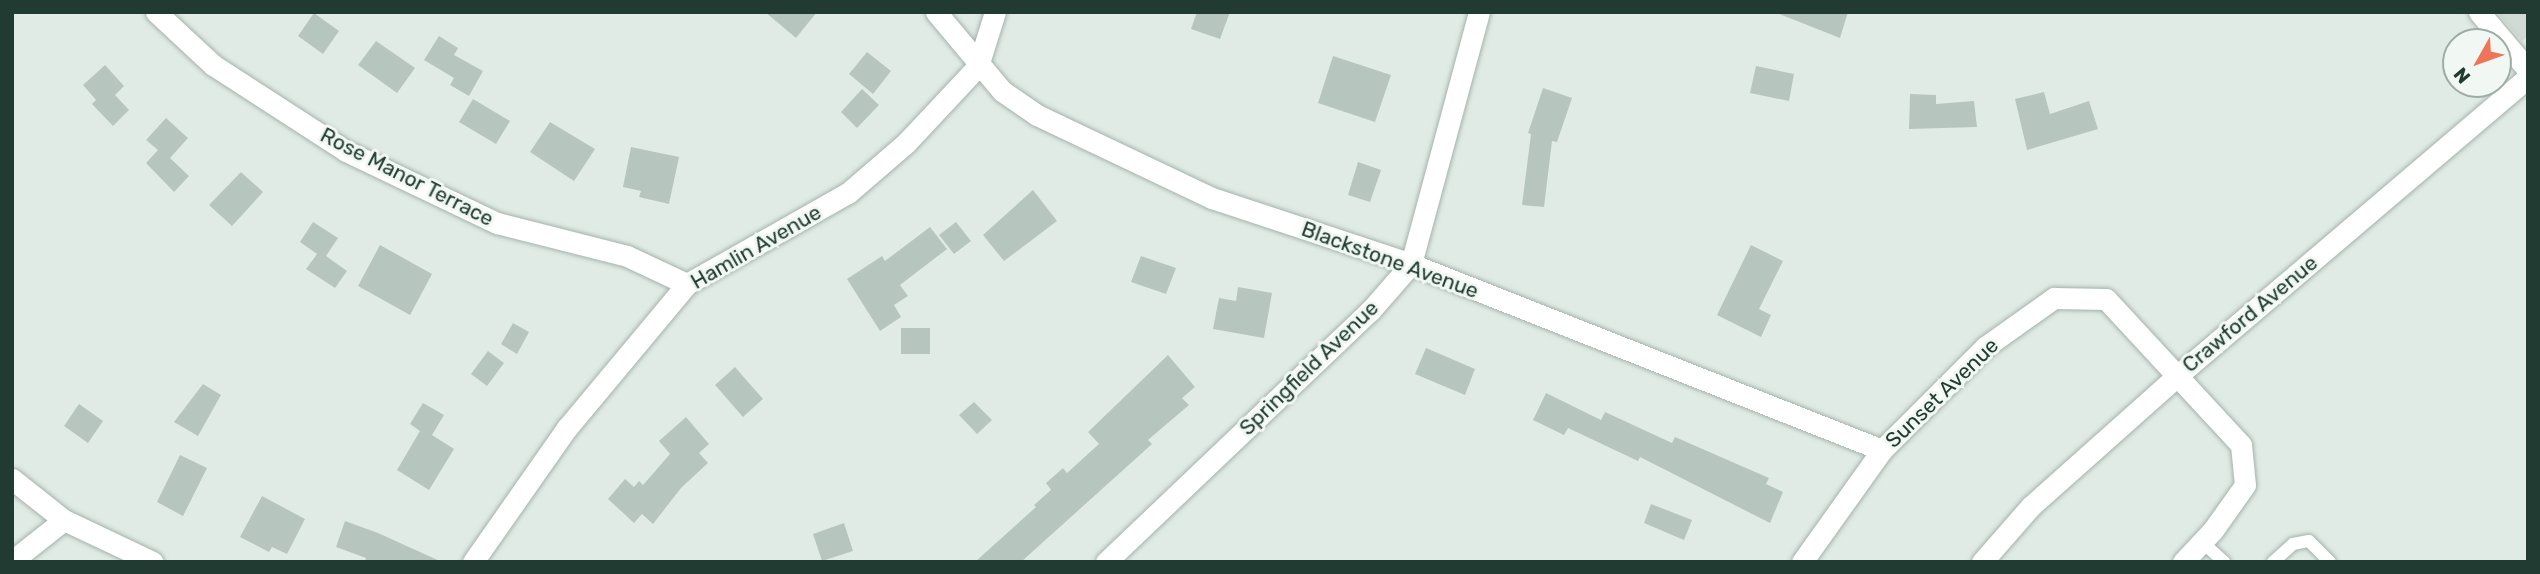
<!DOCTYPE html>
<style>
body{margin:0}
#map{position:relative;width:2540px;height:574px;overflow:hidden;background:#e1ebe6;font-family:Rubik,sans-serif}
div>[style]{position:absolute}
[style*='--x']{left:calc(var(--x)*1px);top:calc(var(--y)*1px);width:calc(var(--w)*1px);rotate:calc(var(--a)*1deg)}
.built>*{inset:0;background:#cfdbd4}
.building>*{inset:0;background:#b6c6be}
.roads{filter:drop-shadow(0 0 2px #a4b3ac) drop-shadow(0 0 2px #a4b3ac)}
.service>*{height:12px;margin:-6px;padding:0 6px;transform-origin:6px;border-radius:6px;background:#fff}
.minor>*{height:21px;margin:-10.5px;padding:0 10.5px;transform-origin:10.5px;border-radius:10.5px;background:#fff}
.secondary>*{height:21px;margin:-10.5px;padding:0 10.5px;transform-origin:10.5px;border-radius:10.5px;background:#fff}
span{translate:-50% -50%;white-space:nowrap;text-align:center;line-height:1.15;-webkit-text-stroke:6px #f1f8f4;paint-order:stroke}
.street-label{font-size:21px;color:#213b32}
.frame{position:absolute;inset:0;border:14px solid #213b32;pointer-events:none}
.north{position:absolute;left:2442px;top:28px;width:70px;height:70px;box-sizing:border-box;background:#f1f8f4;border:2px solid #9eaca6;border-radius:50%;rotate:230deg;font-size:19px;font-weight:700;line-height:28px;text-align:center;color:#213b32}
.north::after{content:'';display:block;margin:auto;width:24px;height:32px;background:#ef755a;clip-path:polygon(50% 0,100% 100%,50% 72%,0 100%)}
</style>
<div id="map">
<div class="built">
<i style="clip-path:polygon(2497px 12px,2528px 12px,2528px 36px,2522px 41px)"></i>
</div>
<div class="building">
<i style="clip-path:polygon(765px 12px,817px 12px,796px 38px)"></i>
<i style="clip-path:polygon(1197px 12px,1230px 12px,1220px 39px,1191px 29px)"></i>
<i style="clip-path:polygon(1774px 12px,1848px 12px,1840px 38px)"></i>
<i style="clip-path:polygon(314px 13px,339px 31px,323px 54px,298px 36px)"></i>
<i style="clip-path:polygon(439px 36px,458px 48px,454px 55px,483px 71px,469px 96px,450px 85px,454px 78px,424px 60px)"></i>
<i style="clip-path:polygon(376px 41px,415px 68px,397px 93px,358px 65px)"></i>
<i style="clip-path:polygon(867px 52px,891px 71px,873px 94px,849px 74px)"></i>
<i style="clip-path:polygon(1333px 56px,1391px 75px,1375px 122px,1318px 103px)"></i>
<i style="clip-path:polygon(105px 65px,124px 86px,115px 95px,129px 110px,113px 126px,92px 104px,96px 100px,83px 85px)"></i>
<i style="clip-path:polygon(1756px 66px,1794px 74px,1789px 101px,1750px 93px)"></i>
<i style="clip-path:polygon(1543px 88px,1572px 98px,1557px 142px,1552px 141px,1544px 207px,1522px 205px,1531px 134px,1528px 133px)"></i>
<i style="clip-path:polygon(862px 89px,879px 105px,857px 128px,841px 112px)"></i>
<i style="clip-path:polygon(2044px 92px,2050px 114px,2089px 101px,2098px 129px,2027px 150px,2015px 99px)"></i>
<i style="clip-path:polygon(1910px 94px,1936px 95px,1936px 104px,1974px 101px,1977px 127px,1909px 129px)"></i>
<i style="clip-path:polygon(473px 99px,510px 121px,496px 144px,459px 122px)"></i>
<i style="clip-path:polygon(166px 118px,188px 138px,170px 158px,189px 176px,174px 192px,146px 163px,158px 150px,146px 140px)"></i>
<i style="clip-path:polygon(550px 122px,595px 149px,574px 181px,530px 152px)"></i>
<i style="clip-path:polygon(631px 147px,679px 157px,669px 204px,639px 197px,641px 191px,623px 187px)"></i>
<i style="clip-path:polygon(1358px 162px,1381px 170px,1370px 202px,1348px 195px)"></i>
<i style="clip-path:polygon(241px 172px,263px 192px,232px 226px,209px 205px)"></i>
<i style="clip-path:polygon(1033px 190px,1057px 221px,1004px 261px,983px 235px)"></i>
<i style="clip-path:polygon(313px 222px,338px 238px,326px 256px,347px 271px,335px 288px,306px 269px,317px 254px,300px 242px)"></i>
<i style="clip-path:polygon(956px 222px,971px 241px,954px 254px,939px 235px)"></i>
<i style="clip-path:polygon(930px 227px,947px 249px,900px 285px,908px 296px,894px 305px,901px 317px,880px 331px,847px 279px,882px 256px,885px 261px)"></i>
<i style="clip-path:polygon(380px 245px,432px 274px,410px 315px,358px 286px)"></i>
<i style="clip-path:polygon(1751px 245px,1783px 261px,1759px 309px,1771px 315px,1761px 337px,1717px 315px)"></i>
<i style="clip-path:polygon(1141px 256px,1176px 268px,1166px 294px,1131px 282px)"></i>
<i style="clip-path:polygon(1238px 287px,1272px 293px,1264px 338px,1213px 329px,1219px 298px,1236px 301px)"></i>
<i style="clip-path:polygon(513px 323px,529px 332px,517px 354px,501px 344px)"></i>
<i style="clip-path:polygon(901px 328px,930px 328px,930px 354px,901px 354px)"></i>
<i style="clip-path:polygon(1426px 348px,1475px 369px,1465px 395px,1415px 374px)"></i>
<i style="clip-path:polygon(488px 351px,504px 363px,487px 386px,471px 374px)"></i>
<i style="clip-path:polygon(1168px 355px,1195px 387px,1182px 398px,1189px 405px,1148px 440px,1152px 444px,1021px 562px,975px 562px,1036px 507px,1034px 505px,1051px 490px,1046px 483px,1063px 468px,1067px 473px,1099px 444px,1088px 432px)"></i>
<i style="clip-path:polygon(735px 367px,763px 399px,743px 417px,715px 385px)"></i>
<i style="clip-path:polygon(203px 384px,221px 395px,198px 436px,174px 422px)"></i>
<i style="clip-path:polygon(1546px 393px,1601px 420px,1605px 412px,1672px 443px,1675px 437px,1769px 478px,1766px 484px,1783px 492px,1770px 523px,1640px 457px,1638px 461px,1568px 428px,1564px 435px,1533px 420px)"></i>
<i style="clip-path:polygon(974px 402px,992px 420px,977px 434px,959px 415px)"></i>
<i style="clip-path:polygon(423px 403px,444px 415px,432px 435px,454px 449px,429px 490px,397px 470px,420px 431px,410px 424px)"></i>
<i style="clip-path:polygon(79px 404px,103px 421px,88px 443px,64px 426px)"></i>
<i style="clip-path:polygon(686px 417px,709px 444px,699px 453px,708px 463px,681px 488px,653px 524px,642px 514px,634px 523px,608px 499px,625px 479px,634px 487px,639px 481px,643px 485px,670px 454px,659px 441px)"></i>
<i style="clip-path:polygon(180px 455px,207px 468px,183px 516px,157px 502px)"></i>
<i style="clip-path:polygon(262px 496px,305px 519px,287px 554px,272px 547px,269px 552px,240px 537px)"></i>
<i style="clip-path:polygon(1651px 504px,1692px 520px,1684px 540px,1644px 523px)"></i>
<i style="clip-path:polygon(345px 521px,378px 533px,442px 562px,365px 562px,366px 558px,336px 547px)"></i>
<i style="clip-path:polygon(844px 523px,853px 551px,822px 561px,813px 534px)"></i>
</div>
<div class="roads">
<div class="service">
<i style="--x:2202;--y:542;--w:30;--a:42"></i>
<i style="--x:2273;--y:562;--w:27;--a:-42"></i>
<i style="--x:2293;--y:544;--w:16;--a:-11"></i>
<i style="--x:2309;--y:541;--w:30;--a:45"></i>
</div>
<div class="minor">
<i style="--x:156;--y:12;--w:78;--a:42.9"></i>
<i style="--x:213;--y:65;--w:158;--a:32.9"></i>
<i style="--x:346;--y:151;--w:167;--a:25.5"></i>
<i style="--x:497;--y:223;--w:134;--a:14.2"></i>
<i style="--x:627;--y:256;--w:66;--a:25"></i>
<i style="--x:936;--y:12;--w:103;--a:50.1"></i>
<i style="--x:1002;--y:91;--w:42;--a:34.4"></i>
<i style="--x:1037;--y:115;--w:194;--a:25.4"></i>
<i style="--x:1212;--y:198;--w:210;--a:18.3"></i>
<i style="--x:1411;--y:264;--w:506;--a:21.55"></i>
<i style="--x:2479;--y:12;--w:76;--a:49.8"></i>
<i style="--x:12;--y:479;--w:66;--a:38.3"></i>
<i style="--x:64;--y:520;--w:98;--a:25.3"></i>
<i style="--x:12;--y:561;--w:66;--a:-38.3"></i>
<i style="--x:473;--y:562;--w:164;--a:-55"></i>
<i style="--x:567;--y:428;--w:187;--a:-50.2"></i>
<i style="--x:687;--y:284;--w:185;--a:-29.5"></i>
<i style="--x:848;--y:193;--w:77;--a:-40.8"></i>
<i style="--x:906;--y:143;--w:105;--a:-46.9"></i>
<i style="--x:978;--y:66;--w:57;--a:-72.5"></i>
<i style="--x:1106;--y:562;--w:364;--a:-43.6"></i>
<i style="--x:1370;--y:311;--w:62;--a:-48.9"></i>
<i style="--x:1411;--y:264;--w:261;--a:-74.9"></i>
<i style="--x:1802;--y:562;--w:138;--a:-54.5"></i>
<i style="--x:1882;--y:450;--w:146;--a:-45"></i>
<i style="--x:1985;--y:347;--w:85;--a:-35.4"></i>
<i style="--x:2054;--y:298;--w:52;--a:1.1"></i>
<i style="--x:2106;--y:299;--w:199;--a:47.2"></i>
<i style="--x:2241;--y:445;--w:40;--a:84.3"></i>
<i style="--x:2245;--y:485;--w:55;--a:125.4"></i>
<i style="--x:2213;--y:530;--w:44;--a:133.2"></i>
</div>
<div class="secondary">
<i style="--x:1982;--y:562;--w:74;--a:-48.8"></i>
<i style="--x:2031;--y:506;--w:195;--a:-41.7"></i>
<i style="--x:2177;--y:376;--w:461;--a:-40.4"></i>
</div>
</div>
<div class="street-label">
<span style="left:407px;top:177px;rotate:27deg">Rose Manor Terrace</span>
<span style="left:756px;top:247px;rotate:-30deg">Hamlin Avenue</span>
<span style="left:1390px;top:260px;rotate:20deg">Blackstone Avenue</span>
<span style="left:2250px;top:314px;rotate:-40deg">Crawford Avenue</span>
<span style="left:1309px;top:368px;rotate:-44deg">Springfield Avenue</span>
<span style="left:1942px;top:393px;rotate:-44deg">Sunset Avenue</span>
</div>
<div class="frame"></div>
<div class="north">N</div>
</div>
